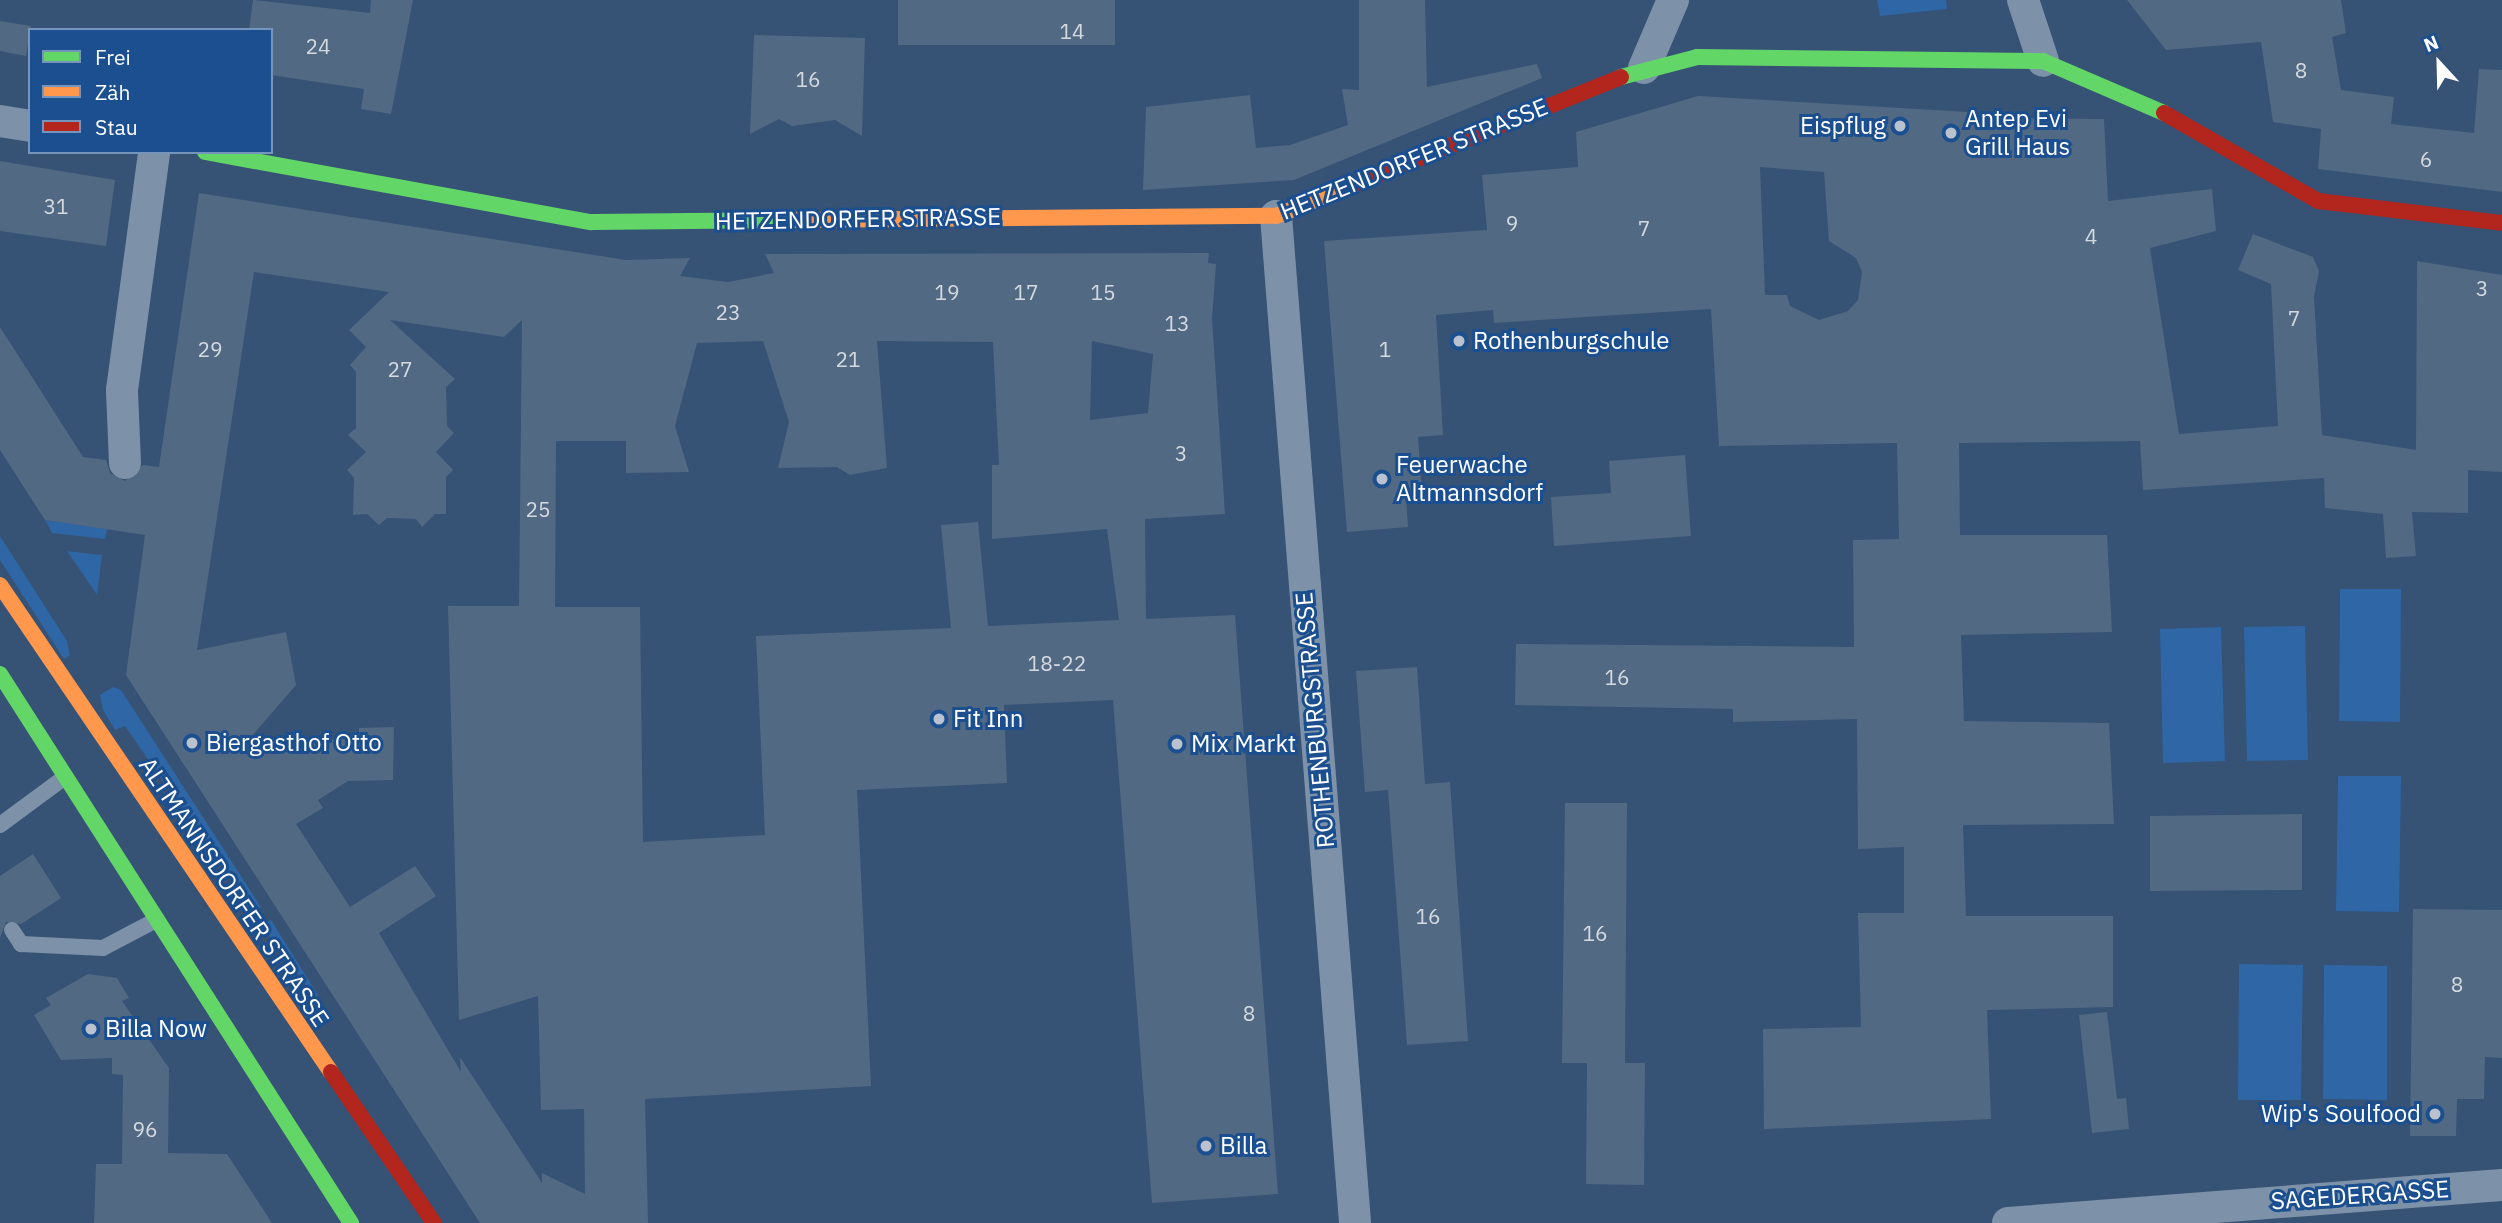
<!DOCTYPE html>
<meta charset="utf-8">
<style>
body{margin:0}
#map{position:relative;width:2502px;height:1223px;overflow:hidden;background:#365274;font-family:"IBM Plex Sans",sans-serif}
div>[style]{position:absolute}
[style*='--x']{left:calc(var(--x)*1px);top:calc(var(--y)*1px);width:calc(var(--w)*1px);rotate:calc(var(--a)*1deg)}
.green>*{inset:0;background:#2f66a5}
.building>*{inset:0;background:#526984}
.lane>*{height:16px;margin:-8px;padding:0 8px;transform-origin:8px;border-radius:8px;background:#7d92a8}
.street>*{height:32px;margin:-16px;padding:0 16px;transform-origin:16px;border-radius:16px;background:#7d92a8}
.fast>*{height:16px;margin:-8px;padding:0 8px;transform-origin:8px;border-radius:8px;background:#63d668}
.slow>*{height:16px;margin:-8px;padding:0 8px;transform-origin:8px;border-radius:8px;background:#ff974d}
.jam>*{height:16px;margin:-8px;padding:0 8px;transform-origin:8px;border-radius:8px;background:#b3261e}
.dots>*{width:19px;height:19px;translate:-50% -50%;box-sizing:border-box;border:4px solid #1b4f8f;border-radius:50%}
span{translate:-50% -50%;white-space:nowrap;text-align:center;line-height:1.15;-webkit-text-stroke:6px #1b4f8f;paint-order:stroke}
.number-label{font-size:21px;color:#d4dae0}
.number-label span{-webkit-text-stroke-width:0}
.poi-label{font-size:24px;color:#fff}
.left{translate:0 -50%;text-align:left}
.right{translate:-100% -50%;text-align:right}
.street-label{font-size:24px;color:#fff}
.legend{position:absolute;left:28px;top:28px;width:245px;height:126px;box-sizing:border-box;background:#1b4f8f;border:2px solid #7695bc;margin:0;padding:9px 12px;list-style:none;font-size:21px;color:#fff}
.legend li{display:flex;align-items:center;gap:14px;height:35px}
.legend b{width:35px;border:2px solid #7695bc}
.north{position:absolute;left:2404px;top:28px;width:70px;height:70px;-webkit-text-stroke:5px #1b4f8f;paint-order:stroke;rotate:338deg;font-size:19px;font-weight:700;line-height:28px;text-align:center;color:#fff}
.north::after{content:'';display:block;margin:auto;width:24px;height:32px;background:#fff;clip-path:polygon(50% 0,100% 100%,50% 72%,0 100%)}
</style>
<div id="map">
<div class="green">
<i style="clip-path:polygon(1877px 0,1946px 0,1947px 9px,1880px 16px)"></i>
<i style="clip-path:polygon(45px 520px,107px 529px,105px 539px,52px 533px)"></i>
<i style="clip-path:polygon(0 536px,67px 641px,70px 655px,64px 659px,0 560px)"></i>
<i style="clip-path:polygon(67px 551px,102px 555px,97px 595px)"></i>
<i style="clip-path:polygon(2340px 589px,2401px 589px,2400px 722px,2339px 721px)"></i>
<i style="clip-path:polygon(2305px 626px,2308px 760px,2247px 761px,2244px 627px)"></i>
<i style="clip-path:polygon(2221px 627px,2225px 761px,2163px 763px,2160px 629px)"></i>
<i style="clip-path:polygon(113px 687px,121px 690px,261px 907px,253px 912px,125px 726px,115px 730px,103px 710px,100px 695px)"></i>
<i style="clip-path:polygon(2338px 776px,2401px 776px,2399px 912px,2336px 911px)"></i>
<i style="clip-path:polygon(271px 920px,318px 995px,316px 999px,262px 926px)"></i>
<i style="clip-path:polygon(2239px 964px,2303px 965px,2301px 1100px,2238px 1100px)"></i>
<i style="clip-path:polygon(2324px 965px,2387px 966px,2387px 1100px,2323px 1099px)"></i>
</div>
<div class="building">
<i style="clip-path:polygon(253px 0,370px 13px,371px 0,413px 0,391px 114px,361px 109px,364px 89px,271px 75px,271px 30px,249px 30px)"></i>
<i style="clip-path:polygon(898px 0,1115px 0,1115px 45px,898px 45px)"></i>
<i style="clip-path:polygon(1359px 0,1425px 0,1427px 87px,1537px 64px,1542px 78px,1294px 180px,1143px 190px,1146px 107px,1250px 95px,1256px 148px,1290px 145px,1348px 125px,1342px 89px,1359px 90px)"></i>
<i style="clip-path:polygon(2127px 0,2341px 0,2346px 33px,2332px 37px,2341px 90px,2394px 97px,2391px 124px,2474px 133px,2479px 69px,2502px 70px,2502px 192px,2318px 169px,2321px 129px,2273px 122px,2261px 42px,2166px 50px)"></i>
<i style="clip-path:polygon(0 21px,31px 26px,26px 56px,0 51px)"></i>
<i style="clip-path:polygon(754px 35px,865px 38px,862px 136px,835px 120px,792px 126px,779px 119px,750px 134px)"></i>
<i style="clip-path:polygon(evenodd,1698px 96px,1968px 112px,1969px 118px,2104px 119px,2108px 201px,2212px 189px,2216px 231px,2150px 248px,2179px 434px,2278px 426px,2271px 284px,2238px 270px,2253px 234px,2313px 257px,2319px 271px,2314px 297px,2322px 435px,2416px 450px,2417px 261px,2502px 275px,2502px 472px,2468px 470px,2468px 513px,2412px 512px,2416px 556px,2386px 558px,2383px 514px,2325px 508px,2324px 478px,2143px 490px,2140px 441px,1959px 443px,1960px 535px,2107px 535px,2112px 632px,1961px 635px,1964px 721px,2109px 723px,2114px 824px,1963px 825px,1966px 916px,2113px 916px,2113px 1007px,1987px 1010px,1991px 1119px,1764px 1129px,1763px 1029px,1861px 1027px,1858px 913px,1904px 913px,1904px 847px,1858px 849px,1857px 719px,1733px 722px,1733px 709px,1515px 705px,1516px 644px,1854px 647px,1853px 540px,1899px 539px,1897px 443px,1719px 446px,1711px 309px,1494px 323px,1493px 310px,1436px 315px,1443px 435px,1418px 437px,1422px 495px,1406px 497px,1408px 527px,1347px 532px,1324px 241px,1487px 230px,1482px 175px,1578px 167px,1576px 132px,1698px 96px,1760px 167px,1824px 172px,1829px 241px,1856px 258px,1862px 272px,1858px 300px,1848px 311px,1819px 320px,1790px 306px,1787px 295px,1765px 295px,1760px 167px)"></i>
<i style="clip-path:polygon(0 161px,115px 180px,106px 246px,0 231px)"></i>
<i style="clip-path:polygon(evenodd,199px 193px,626px 260px,690px 258px,680px 276px,728px 282px,774px 273px,765px 254px,1209px 253px,1208px 263px,1216px 264px,1212px 319px,1225px 514px,1145px 519px,1146px 619px,1235px 615px,1278px 1194px,1152px 1203px,1113px 700px,1004px 705px,1007px 783px,857px 790px,871px 1086px,645px 1099px,648px 1223px,480px 1223px,126px 675px,145px 535px,45px 520px,0 450px,0 327px,83px 457px,106px 460px,110px 473px,125px 481px,143px 465px,159px 467px,199px 193px,254px 272px,389px 292px,349px 330px,366px 347px,350px 365px,356px 372px,356px 428px,348px 435px,366px 452px,347px 470px,354px 478px,353px 515px,367px 514px,379px 525px,387px 518px,416px 519px,422px 527px,435px 514px,446px 514px,446px 477px,453px 470px,436px 452px,454px 433px,447px 426px,446px 387px,455px 379px,390px 320px,504px 337px,522px 320px,519px 606px,448px 606px,459px 1020px,538px 996px,541px 1110px,584px 1109px,585px 1194px,542px 1173px,542px 1183px,460px 1057px,461px 1072px,379px 933px,436px 896px,415px 866px,350px 907px,296px 824px,323px 808px,318px 800px,348px 781px,393px 780px,394px 727px,359px 728px,359px 738px,245px 744px,296px 685px,286px 632px,197px 650px,254px 272px,199px 193px,763px 341px,789px 422px,778px 468px,837px 467px,850px 475px,887px 468px,877px 341px,993px 342px,999px 465px,992px 465px,992px 539px,1107px 529px,1119px 620px,988px 626px,978px 522px,941px 525px,951px 628px,756px 636px,765px 835px,643px 842px,640px 607px,555px 607px,556px 441px,626px 441px,626px 473px,689px 472px,675px 426px,697px 343px,763px 341px,199px 193px,1092px 341px,1153px 354px,1148px 413px,1090px 420px,1092px 341px)"></i>
<i style="clip-path:polygon(1685px 455px,1691px 536px,1554px 546px,1551px 497px,1611px 493px,1609px 461px)"></i>
<i style="clip-path:polygon(1417px 667px,1425px 784px,1450px 782px,1468px 1041px,1407px 1045px,1388px 790px,1365px 792px,1356px 671px)"></i>
<i style="clip-path:polygon(1565px 803px,1627px 803px,1625px 1063px,1645px 1063px,1644px 1185px,1586px 1184px,1587px 1063px,1562px 1063px)"></i>
<i style="clip-path:polygon(2302px 814px,2302px 890px,2150px 891px,2150px 816px)"></i>
<i style="clip-path:polygon(33px 854px,61px 898px,21px 924px,6px 922px,0 938px,0 876px)"></i>
<i style="clip-path:polygon(2413px 909px,2502px 910px,2502px 1058px,2485px 1057px,2484px 1099px,2457px 1099px,2456px 1136px,2410px 1136px)"></i>
<i style="clip-path:polygon(88px 974px,117px 978px,129px 998px,122px 1001px,169px 1068px,168px 1153px,227px 1154px,272px 1223px,94px 1223px,96px 1164px,122px 1164px,123px 1075px,112px 1074px,112px 1058px,61px 1060px,34px 1015px,51px 1005px,46px 998px)"></i>
<i style="clip-path:polygon(2107px 1012px,2117px 1099px,2126px 1098px,2129px 1129px,2092px 1133px,2079px 1015px)"></i>
</div>
<div class="lane">
<i style="--x:0;--y:825;--w:81;--a:-36.4"></i>
<i style="--x:12;--y:930;--w:17;--a:57"></i>
<i style="--x:21;--y:944;--w:82;--a:2.8"></i>
<i style="--x:103;--y:948;--w:60;--a:-27.8"></i>
</div>
<div class="street">
<i style="--x:2023;--y:0;--w:64;--a:71.8"></i>
<i style="--x:1644;--y:68;--w:74;--a:-66.9"></i>
<i style="--x:0;--y:121;--w:30;--a:9"></i>
<i style="--x:1276;--y:216;--w:1010;--a:85.51"></i>
<i style="--x:125;--y:463;--w:73;--a:-92.4"></i>
<i style="--x:122;--y:390;--w:240;--a:-82.3"></i>
<i style="--x:2008;--y:1223;--w:495;--a:-4.4"></i>
</div>
<div class="fast">
<i style="--x:1621;--y:77;--w:79;--a:-14.7"></i>
<i style="--x:1697;--y:57;--w:346;--a:0.7"></i>
<i style="--x:2043;--y:61;--w:132;--a:23.3"></i>
<i style="--x:205;--y:152;--w:393;--a:10.3"></i>
<i style="--x:592;--y:222;--w:204;--a:-0.6"></i>
<i style="--x:0;--y:674;--w:652;--a:57.41"></i>
</div>
<div class="slow">
<i style="--x:796;--y:220;--w:480;--a:-0.5"></i>
<i style="--x:1276;--y:216;--w:80;--a:-22.1"></i>
<i style="--x:0;--y:585;--w:589;--a:55.8"></i>
</div>
<div class="jam">
<i style="--x:2164;--y:113;--w:177;--a:29.7"></i>
<i style="--x:2318;--y:201;--w:185;--a:6.8"></i>
<i style="--x:1350;--y:186;--w:292;--a:-21.9"></i>
<i style="--x:331;--y:1072;--w:183;--a:55.7"></i>
</div>
<div class="dots">
<i style="left:1900px;top:126px;background:#b9c2ce"></i>
<i style="left:1951px;top:133px;background:#b9c2ce"></i>
<i style="left:1459px;top:341px;background:#b9c2ce"></i>
<i style="left:1382px;top:479px;background:#b9c2ce"></i>
<i style="left:939px;top:719px;background:#b9c2ce"></i>
<i style="left:192px;top:743px;background:#b9c2ce"></i>
<i style="left:1177px;top:744px;background:#b9c2ce"></i>
<i style="left:91px;top:1029px;background:#b9c2ce"></i>
<i style="left:2435px;top:1114px;background:#b9c2ce"></i>
<i style="left:1206px;top:1146px;background:#b9c2ce"></i>
</div>
<div class="number-label">
<span style="left:1072px;top:31px">14</span>
<span style="left:318px;top:46px">24</span>
<span style="left:2301px;top:70px">8</span>
<span style="left:808px;top:79px">16</span>
<span style="left:2426px;top:159px">6</span>
<span style="left:56px;top:206px">31</span>
<span style="left:1512px;top:223px">9</span>
<span style="left:1644px;top:228px">7</span>
<span style="left:2091px;top:236px">4</span>
<span style="left:2482px;top:288px">3</span>
<span style="left:947px;top:292px">19</span>
<span style="left:1026px;top:292px">17</span>
<span style="left:1103px;top:292px">15</span>
<span style="left:728px;top:312px">23</span>
<span style="left:2294px;top:318px">7</span>
<span style="left:1177px;top:323px">13</span>
<span style="left:210px;top:349px">29</span>
<span style="left:1385px;top:349px">1</span>
<span style="left:848px;top:359px">21</span>
<span style="left:400px;top:369px">27</span>
<span style="left:1181px;top:453px">3</span>
<span style="left:538px;top:509px">25</span>
<span style="left:1057px;top:663px">18-22</span>
<span style="left:1617px;top:677px">16</span>
<span style="left:1428px;top:916px">16</span>
<span style="left:1595px;top:933px">16</span>
<span style="left:2457px;top:984px">8</span>
<span style="left:1249px;top:1013px">8</span>
<span style="left:145px;top:1129px">96</span>
</div>
<div class="poi-label">
<span class="left" style="left:1965px;top:133px">Antep Evi<br>Grill Haus</span>
<span class="right" style="left:1886px;top:126px">Eispflug</span>
<span class="left" style="left:1473px;top:341px">Rothenburgschule</span>
<span class="left" style="left:1396px;top:479px">Feuerwache<br>Altmannsdorf</span>
<span class="left" style="left:953px;top:719px">Fit Inn</span>
<span class="left" style="left:206px;top:743px">Biergasthof Otto</span>
<span class="left" style="left:1191px;top:744px">Mix Markt</span>
<span class="left" style="left:105px;top:1029px">Billa Now</span>
<span class="right" style="left:2421px;top:1114px">Wip's Soulfood</span>
<span class="left" style="left:1220px;top:1146px">Billa</span>
</div>
<div class="street-label">
<span style="left:1414px;top:159px;rotate:-22deg">HETZENDORFER STRASSE</span>
<span style="left:858px;top:219px;rotate:-1deg">HETZENDORFER STRASSE</span>
<span style="left:1315px;top:720px;rotate:-95deg">ROTHENBURGSTRASSE</span>
<span style="left:234px;top:892px;rotate:56deg">ALTMANNSDORFER STRASSE</span>
<span style="left:2360px;top:1195px;rotate:-4deg">SAGEDERGASSE</span>
</div>
<ul class="legend">
<li><b style="height:9px;background:#63d668"></b>Frei</li>
<li><b style="height:9px;background:#ff974d"></b>Zäh</li>
<li><b style="height:9px;background:#b3261e"></b>Stau</li>
</ul>
<div class="north">N</div>
</div>
